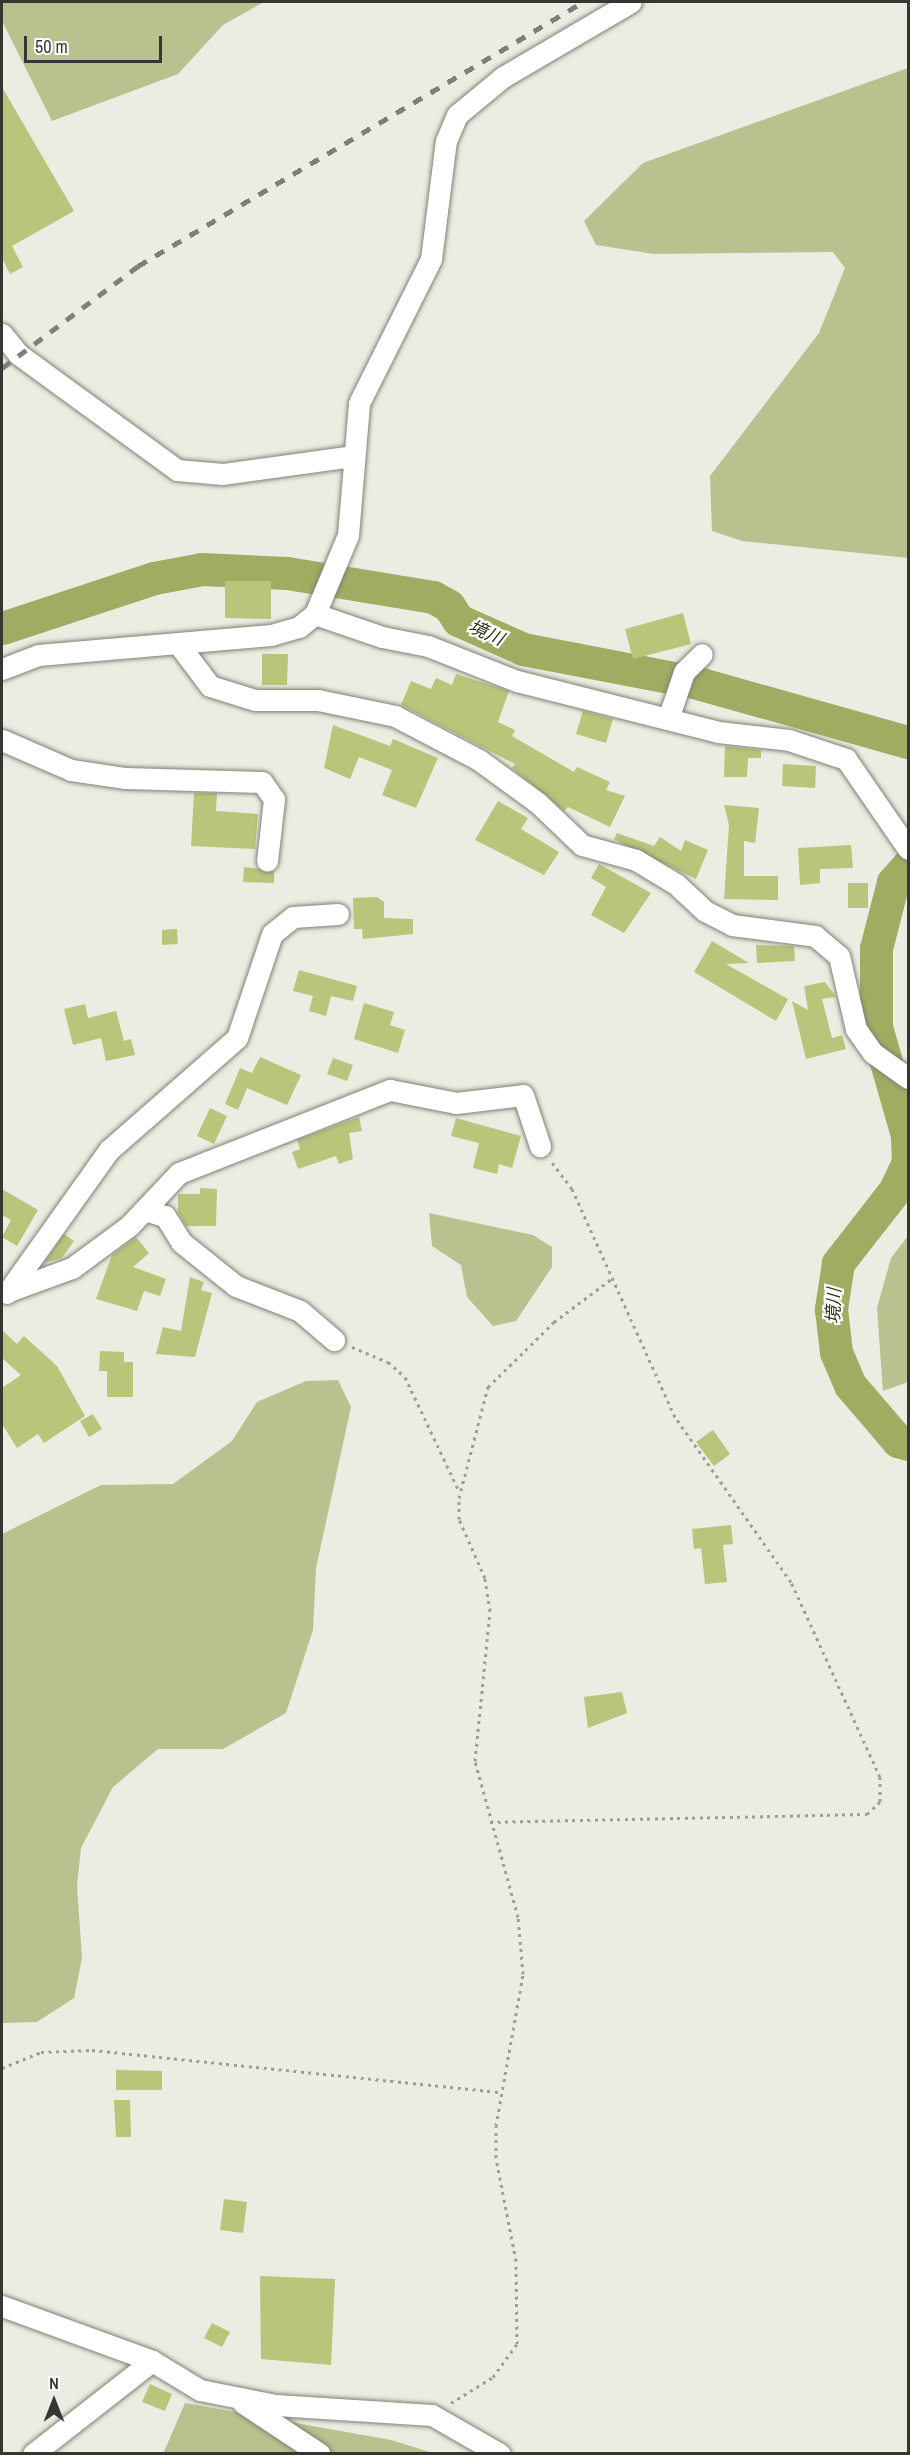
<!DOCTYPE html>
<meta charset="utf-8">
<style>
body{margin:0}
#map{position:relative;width:910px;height:2455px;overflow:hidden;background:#eaede1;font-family:"Archivo Narrow","Noto Sans JP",sans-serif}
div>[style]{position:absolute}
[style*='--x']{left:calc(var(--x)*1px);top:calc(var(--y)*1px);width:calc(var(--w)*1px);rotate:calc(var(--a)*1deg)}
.green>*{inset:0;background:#b8c28e}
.river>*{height:33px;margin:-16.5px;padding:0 16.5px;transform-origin:16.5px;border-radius:16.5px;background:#a0ac62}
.building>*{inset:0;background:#b8c57a}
.path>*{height:3px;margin-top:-1.5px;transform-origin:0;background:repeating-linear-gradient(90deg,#9d9f96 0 3px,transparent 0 7.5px)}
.roads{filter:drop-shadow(0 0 2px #7f8176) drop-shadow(0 0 2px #7f8176)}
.street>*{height:21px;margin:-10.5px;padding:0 10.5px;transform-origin:10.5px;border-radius:10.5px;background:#fff}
.rail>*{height:4.5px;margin-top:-2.25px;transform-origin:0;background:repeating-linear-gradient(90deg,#7e8078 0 10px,transparent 0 20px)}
span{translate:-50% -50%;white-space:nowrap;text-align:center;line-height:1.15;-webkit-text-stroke:4.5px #fff;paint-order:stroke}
.water-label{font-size:18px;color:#2f3413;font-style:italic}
.frame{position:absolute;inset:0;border:3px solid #363732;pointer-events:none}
.north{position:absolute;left:24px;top:2371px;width:60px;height:60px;-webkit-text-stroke:4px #fff;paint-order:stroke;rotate:0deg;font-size:16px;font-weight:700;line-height:24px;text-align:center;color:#363732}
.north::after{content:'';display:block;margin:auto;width:21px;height:27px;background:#363732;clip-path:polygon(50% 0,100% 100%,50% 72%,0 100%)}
.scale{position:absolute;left:24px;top:36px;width:138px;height:27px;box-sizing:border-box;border:3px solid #363732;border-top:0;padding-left:8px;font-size:18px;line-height:21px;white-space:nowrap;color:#363732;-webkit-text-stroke:4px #fff;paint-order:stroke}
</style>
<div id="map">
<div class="green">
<i style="clip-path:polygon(2px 2px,264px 2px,223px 25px,178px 74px,52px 121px,2px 21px)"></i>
<i style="clip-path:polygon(908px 68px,908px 558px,742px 541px,712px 531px,710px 476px,819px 333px,845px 268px,833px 252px,654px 254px,596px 245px,584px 221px,643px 163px)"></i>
<i style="clip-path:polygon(429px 1213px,533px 1235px,552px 1247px,552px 1267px,516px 1321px,493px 1326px,467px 1297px,461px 1265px,432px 1246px)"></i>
<i style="clip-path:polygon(908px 1236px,908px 1382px,883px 1391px,877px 1308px,891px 1258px)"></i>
<i style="clip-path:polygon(338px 1380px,351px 1407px,316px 1568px,313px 1630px,286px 1713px,223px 1749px,158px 1749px,113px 1787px,81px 1848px,77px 1885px,82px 1958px,74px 1998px,37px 2022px,2px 2023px,2px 1534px,101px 1485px,173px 1484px,232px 1441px,257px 1402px,306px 1381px)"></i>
<i style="clip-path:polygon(185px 2403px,391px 2440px,433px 2453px,163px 2454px)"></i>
</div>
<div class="river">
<i style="--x:2;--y:628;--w:160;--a:-18.2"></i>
<i style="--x:154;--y:578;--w:49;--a:-10.6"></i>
<i style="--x:202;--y:569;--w:85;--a:2.7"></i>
<i style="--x:287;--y:573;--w:148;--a:9.3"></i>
<i style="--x:433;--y:597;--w:18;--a:29"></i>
<i style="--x:449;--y:606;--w:17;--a:57"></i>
<i style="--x:458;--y:620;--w:71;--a:24"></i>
<i style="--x:523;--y:649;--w:174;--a:10.9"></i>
<i style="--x:694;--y:682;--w:222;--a:15.7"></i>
<i style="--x:908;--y:865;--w:23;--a:131"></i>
<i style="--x:893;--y:882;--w:68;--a:104.4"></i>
<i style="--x:876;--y:948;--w:79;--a:90"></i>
<i style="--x:876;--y:1027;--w:112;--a:74"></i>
<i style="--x:907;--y:1135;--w:27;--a:88"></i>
<i style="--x:908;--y:1162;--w:31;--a:115"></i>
<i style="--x:895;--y:1190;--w:93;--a:128"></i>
<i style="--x:838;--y:1263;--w:47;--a:98.7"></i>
<i style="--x:831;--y:1309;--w:43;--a:83.4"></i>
<i style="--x:836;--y:1352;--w:36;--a:67"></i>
<i style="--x:850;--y:1385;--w:74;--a:49.4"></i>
<i style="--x:898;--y:1441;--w:10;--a:17"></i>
</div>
<div class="building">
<i style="clip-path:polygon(2px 87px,74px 211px,12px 246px,23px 267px,10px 274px,2px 258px)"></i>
<i style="clip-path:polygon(225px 581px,271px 581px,271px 619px,225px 618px)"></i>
<i style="clip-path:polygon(683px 613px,691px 644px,633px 659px,625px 629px)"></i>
<i style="clip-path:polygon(262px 654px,288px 654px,287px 685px,262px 685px)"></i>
<i style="clip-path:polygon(456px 674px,509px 691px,498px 722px,515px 730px,512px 736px,574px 772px,577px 767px,610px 782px,606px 790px,625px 796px,610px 827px,568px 807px,564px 811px,512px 768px,515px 764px,401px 705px,411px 681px,431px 689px,436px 678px,452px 685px)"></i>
<i style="clip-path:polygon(583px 711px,613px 719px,606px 743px,576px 734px)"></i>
<i style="clip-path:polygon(333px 725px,390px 746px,393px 739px,438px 758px,416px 808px,382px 795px,392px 770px,359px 757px,350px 779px,324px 768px)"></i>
<i style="clip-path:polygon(725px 746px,761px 750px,761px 758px,748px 758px,747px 777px,724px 777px)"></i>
<i style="clip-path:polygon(783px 764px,816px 766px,815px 788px,782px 786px)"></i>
<i style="clip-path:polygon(194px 793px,217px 793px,216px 811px,258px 814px,255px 849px,191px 846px)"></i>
<i style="clip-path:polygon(498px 801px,528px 818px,521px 829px,559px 852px,544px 875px,475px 840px)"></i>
<i style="clip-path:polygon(724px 805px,759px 808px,755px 843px,744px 841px,744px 876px,778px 876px,778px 900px,724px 899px,729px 825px)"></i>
<i style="clip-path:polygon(617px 833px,654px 846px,660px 837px,681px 851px,685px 840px,708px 850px,696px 879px,621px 843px,614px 839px)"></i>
<i style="clip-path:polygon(851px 845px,853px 868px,820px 869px,820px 883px,800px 885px,798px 848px)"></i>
<i style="clip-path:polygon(599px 864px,651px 893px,624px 933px,591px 915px,606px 887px,591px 878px)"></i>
<i style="clip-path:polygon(244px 867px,274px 871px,274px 883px,243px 882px)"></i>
<i style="clip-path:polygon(848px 883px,868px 883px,868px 908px,848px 908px)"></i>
<i style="clip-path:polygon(377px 897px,384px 902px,384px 918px,413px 919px,413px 934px,363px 939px,362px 929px,354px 929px,353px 898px)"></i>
<i style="clip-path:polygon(177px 929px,178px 944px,162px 945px,162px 930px)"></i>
<i style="clip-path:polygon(712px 941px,749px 963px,726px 964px,788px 999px,776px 1021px,694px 972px)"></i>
<i style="clip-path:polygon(756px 945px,794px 946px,795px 961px,757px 963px)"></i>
<i style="clip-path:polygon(299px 970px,357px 986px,353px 1001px,331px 996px,326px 1016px,309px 1011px,313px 996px,293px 991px)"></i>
<i style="clip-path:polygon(825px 982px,836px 997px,822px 999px,832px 1038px,842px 1035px,846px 1049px,806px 1059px,792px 1001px,808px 1010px,804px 986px)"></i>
<i style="clip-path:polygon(364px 1003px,394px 1012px,390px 1025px,405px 1030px,398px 1053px,354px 1039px)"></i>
<i style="clip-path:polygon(85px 1004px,88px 1018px,116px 1011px,124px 1041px,131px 1039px,135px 1055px,106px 1061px,101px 1038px,73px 1045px,64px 1009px)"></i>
<i style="clip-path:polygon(260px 1057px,301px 1075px,287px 1105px,247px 1088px,238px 1110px,225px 1104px,240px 1068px,252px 1073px)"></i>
<i style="clip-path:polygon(333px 1058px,353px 1065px,347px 1081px,327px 1074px)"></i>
<i style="clip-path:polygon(210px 1108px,227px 1116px,214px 1144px,197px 1136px)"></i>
<i style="clip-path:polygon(359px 1117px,362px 1131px,349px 1133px,353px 1159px,339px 1164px,336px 1156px,298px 1169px,292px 1152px,300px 1149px,297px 1140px)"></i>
<i style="clip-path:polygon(456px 1118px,521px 1136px,512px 1168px,499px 1164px,497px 1174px,473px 1168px,479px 1143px,451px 1136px)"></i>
<i style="clip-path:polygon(200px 1188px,217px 1189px,216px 1226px,186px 1226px,178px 1212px,178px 1194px,200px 1194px)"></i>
<i style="clip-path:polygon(2px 1189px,38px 1210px,17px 1246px,2px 1237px,11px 1220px,2px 1215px)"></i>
<i style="clip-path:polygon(64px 1234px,74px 1241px,62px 1258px,44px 1263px)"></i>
<i style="clip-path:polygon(136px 1237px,149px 1253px,133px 1267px,166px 1279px,160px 1296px,144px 1291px,137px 1311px,96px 1299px,112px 1255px)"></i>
<i style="clip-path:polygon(190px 1277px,204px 1282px,201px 1290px,212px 1293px,195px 1357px,156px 1354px,163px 1327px,181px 1331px)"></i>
<i style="clip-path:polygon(2px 1330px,17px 1344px,24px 1336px,57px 1366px,85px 1416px,44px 1443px,38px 1434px,17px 1448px,2px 1424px,2px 1388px,21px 1375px,2px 1358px)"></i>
<i style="clip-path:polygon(100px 1351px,124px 1352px,124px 1362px,133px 1362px,133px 1397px,107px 1397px,107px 1371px,99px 1371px)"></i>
<i style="clip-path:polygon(93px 1414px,102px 1429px,89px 1437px,80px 1421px)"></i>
<i style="clip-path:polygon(713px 1430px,730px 1454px,714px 1466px,696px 1442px)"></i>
<i style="clip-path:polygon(731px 1525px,733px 1544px,723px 1545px,727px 1582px,705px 1584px,701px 1548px,694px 1549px,692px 1529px)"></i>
<i style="clip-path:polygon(622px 1692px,627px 1713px,588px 1728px,584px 1697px)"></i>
<i style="clip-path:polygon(116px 2070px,162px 2071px,162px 2090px,116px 2090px)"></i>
<i style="clip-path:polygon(114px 2100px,130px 2100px,131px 2137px,116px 2137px)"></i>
<i style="clip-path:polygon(224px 2199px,247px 2202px,243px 2233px,220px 2230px)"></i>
<i style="clip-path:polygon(260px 2276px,335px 2279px,331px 2365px,261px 2359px)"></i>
<i style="clip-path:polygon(212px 2323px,230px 2332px,222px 2347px,204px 2338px)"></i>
<i style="clip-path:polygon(150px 2384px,172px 2394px,165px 2411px,142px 2402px)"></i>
</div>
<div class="path">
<i style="--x:352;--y:1347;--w:39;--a:23"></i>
<i style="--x:388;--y:1362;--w:23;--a:41"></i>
<i style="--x:405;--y:1377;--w:126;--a:64.7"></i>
<i style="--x:490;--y:1822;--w:377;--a:-1.2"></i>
<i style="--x:867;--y:1814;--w:18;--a:-43"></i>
<i style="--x:880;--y:1802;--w:25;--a:-90"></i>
<i style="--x:880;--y:1777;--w:214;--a:-114.5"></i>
<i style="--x:791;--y:1582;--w:202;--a:-125.1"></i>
<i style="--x:675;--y:1417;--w:250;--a:-114.3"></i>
<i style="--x:572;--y:1189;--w:34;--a:-127"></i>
<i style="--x:2;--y:2068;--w:42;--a:-22.3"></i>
<i style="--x:41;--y:2052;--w:51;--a:-2.2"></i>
<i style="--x:92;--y:2050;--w:411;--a:5.9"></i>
<i style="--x:451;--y:2403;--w:49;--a:-31.8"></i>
<i style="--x:493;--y:2377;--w:41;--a:-54"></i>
<i style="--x:517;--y:2344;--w:83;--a:-90.7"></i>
<i style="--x:516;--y:2261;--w:105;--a:-101"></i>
<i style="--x:496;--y:2158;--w:32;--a:-90"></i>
<i style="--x:496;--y:2126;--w:154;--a:-79.9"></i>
<i style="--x:523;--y:1974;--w:57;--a:-95"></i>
<i style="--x:518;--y:1917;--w:162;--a:-105.4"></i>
<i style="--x:475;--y:1761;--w:151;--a:-84.3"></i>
<i style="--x:490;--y:1611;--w:33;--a:-99"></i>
<i style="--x:485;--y:1578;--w:64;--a:-113.8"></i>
<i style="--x:459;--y:1519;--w:21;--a:-90"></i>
<i style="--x:459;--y:1498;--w:115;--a:-75.4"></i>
<i style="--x:488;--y:1387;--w:93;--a:-44.6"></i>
<i style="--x:554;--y:1322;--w:75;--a:-36.9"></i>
</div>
<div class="roads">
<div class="street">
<i style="--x:2;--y:334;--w:26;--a:51"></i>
<i style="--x:18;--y:354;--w:197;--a:36.1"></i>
<i style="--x:177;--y:470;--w:46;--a:5"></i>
<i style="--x:223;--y:474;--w:131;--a:-7.9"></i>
<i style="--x:315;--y:614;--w:71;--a:18.9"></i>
<i style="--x:382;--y:637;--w:47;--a:11.1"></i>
<i style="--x:428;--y:646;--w:96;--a:21.5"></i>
<i style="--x:517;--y:681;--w:207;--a:14.2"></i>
<i style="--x:718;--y:732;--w:71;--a:6.4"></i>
<i style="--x:789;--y:740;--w:60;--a:18.4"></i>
<i style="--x:846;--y:759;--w:109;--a:55.4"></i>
<i style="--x:179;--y:645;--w:51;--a:52.9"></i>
<i style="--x:210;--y:686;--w:47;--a:17.3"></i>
<i style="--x:255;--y:700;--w:63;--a:0"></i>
<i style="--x:318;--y:700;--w:79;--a:11.7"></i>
<i style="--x:395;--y:716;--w:95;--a:27.6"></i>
<i style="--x:479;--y:760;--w:73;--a:36.1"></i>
<i style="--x:538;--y:803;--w:61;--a:43.7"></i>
<i style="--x:582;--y:845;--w:56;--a:15.5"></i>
<i style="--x:636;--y:860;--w:47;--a:31"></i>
<i style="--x:676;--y:884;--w:40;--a:43"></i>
<i style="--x:705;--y:911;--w:30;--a:27"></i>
<i style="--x:732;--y:925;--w:84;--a:7.5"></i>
<i style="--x:815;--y:936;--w:31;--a:40"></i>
<i style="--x:839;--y:956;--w:75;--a:76.9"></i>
<i style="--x:856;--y:1029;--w:29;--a:55"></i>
<i style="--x:873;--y:1053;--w:43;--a:35.5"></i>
<i style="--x:2;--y:669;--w:39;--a:-21"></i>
<i style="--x:38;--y:655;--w:234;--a:-4.9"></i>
<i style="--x:271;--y:635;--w:29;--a:-16"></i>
<i style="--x:299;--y:627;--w:21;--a:-39"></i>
<i style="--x:315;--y:614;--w:86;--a:-67.3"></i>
<i style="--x:348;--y:535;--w:132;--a:-85.2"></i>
<i style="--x:359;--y:403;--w:161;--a:-63.4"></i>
<i style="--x:431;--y:259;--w:119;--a:-82.8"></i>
<i style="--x:446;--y:141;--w:28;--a:-67"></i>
<i style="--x:457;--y:115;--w:60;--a:-39.6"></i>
<i style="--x:503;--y:77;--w:148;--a:-30.4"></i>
<i style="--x:668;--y:719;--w:50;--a:-71.2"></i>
<i style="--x:684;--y:672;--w:25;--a:-45"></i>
<i style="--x:2;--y:740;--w:75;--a:23.5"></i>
<i style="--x:71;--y:770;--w:55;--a:8.4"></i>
<i style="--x:125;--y:778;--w:137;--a:1.7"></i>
<i style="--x:262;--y:782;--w:21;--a:55"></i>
<i style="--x:274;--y:799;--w:62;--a:96.4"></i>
<i style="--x:144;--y:1210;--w:22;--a:16"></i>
<i style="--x:165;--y:1216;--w:31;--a:58"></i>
<i style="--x:181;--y:1242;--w:70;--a:38.7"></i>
<i style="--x:236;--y:1286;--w:69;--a:21.3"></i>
<i style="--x:300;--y:1311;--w:45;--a:40.5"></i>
<i style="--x:9;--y:1291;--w:67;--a:-20.1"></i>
<i style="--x:72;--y:1268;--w:71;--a:-36.4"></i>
<i style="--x:129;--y:1226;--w:73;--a:-46.7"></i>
<i style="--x:179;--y:1173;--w:227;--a:-21.5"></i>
<i style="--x:390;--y:1090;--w:67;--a:11.1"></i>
<i style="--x:456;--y:1103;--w:67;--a:-6.8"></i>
<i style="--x:523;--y:1095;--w:54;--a:71.6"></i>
<i style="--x:7;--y:1293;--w:176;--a:-54.5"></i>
<i style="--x:109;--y:1150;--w:170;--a:-41.2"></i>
<i style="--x:237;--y:1038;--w:110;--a:-71.4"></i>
<i style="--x:272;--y:934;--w:27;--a:-39"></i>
<i style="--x:293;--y:917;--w:45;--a:-3.8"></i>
<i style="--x:2;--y:2306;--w:160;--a:20.1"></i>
<i style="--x:152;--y:2361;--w:56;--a:31.1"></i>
<i style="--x:200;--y:2390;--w:77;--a:11.2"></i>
<i style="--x:276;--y:2405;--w:156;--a:3.7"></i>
<i style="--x:432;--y:2415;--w:78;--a:29.8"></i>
<i style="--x:243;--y:2403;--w:92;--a:33.5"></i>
<i style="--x:33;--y:2454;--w:151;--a:-38"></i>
</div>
</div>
<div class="rail">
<i style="--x:2;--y:368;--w:170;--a:-36.9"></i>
<i style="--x:138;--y:266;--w:517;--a:-30.68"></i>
</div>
<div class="water-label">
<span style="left:486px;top:633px;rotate:24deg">境川</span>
<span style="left:834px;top:1306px;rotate:-88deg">境川</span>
</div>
<div class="frame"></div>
<div class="north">N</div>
<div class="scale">50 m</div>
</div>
